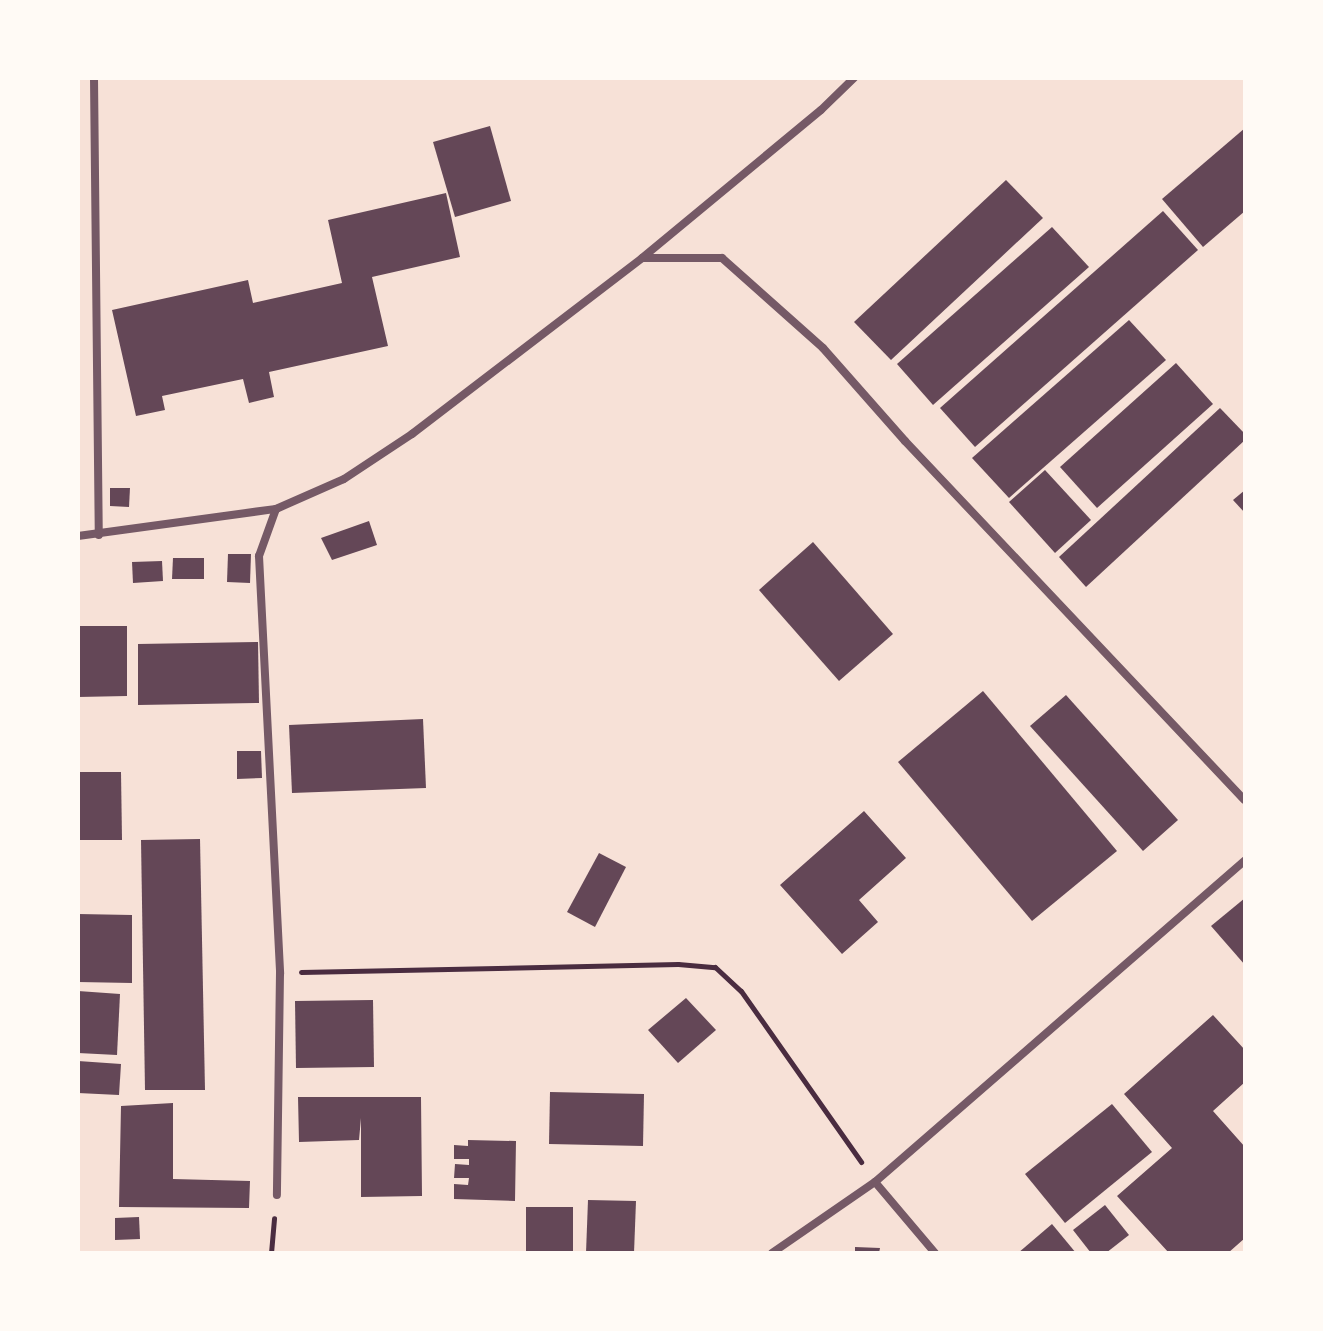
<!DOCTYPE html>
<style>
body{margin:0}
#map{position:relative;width:1323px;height:1331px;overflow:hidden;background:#f7e1d7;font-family:Poppins,sans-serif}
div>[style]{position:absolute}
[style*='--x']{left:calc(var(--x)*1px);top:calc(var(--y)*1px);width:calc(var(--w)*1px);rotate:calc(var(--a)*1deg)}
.building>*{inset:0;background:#644757}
.path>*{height:5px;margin:-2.5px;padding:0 2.5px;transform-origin:2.5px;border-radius:2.5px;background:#4a2c40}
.minor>*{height:8px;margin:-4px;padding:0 4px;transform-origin:4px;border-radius:4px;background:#755966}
span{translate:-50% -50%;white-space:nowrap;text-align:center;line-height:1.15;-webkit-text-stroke:8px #fffaf5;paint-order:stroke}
.frame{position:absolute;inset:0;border:80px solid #fffaf5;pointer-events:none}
</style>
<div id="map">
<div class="building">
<i style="clip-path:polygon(490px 126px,511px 201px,455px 217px,433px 142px)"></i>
<i style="clip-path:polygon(1245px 128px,1245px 211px,1203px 247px,1162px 199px)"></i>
<i style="clip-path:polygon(1006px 180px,1043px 218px,891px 360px,854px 322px)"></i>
<i style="clip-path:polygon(446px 193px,460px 257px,372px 277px,388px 346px,269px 372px,274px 397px,249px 403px,243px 379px,162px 396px,165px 410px,136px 416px,112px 310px,248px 280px,253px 303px,342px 283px,328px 220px)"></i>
<i style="clip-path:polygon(1163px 211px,1198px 250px,975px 447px,940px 408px)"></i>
<i style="clip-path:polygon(1052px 227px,1089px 267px,933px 405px,897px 364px)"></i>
<i style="clip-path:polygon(1129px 320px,1166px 360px,1009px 498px,972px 458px)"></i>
<i style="clip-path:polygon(1176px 363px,1213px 404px,1097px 508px,1060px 467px)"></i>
<i style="clip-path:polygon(1220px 408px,1245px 434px,1245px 440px,1086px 587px,1059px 557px)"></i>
<i style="clip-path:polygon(1045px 470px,1091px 520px,1055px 553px,1009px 502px)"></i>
<i style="clip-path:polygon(110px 488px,130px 488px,129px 507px,110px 506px)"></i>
<i style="clip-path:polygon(1245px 490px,1245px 513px,1233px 500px)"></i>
<i style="clip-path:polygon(369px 521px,377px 545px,332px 560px,321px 538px)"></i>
<i style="clip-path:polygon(813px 542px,893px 634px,839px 681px,759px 590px)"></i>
<i style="clip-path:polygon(228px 554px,251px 554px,250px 583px,227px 582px)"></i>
<i style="clip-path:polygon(173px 558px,204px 558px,204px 579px,172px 579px)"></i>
<i style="clip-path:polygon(162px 561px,163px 581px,133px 583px,132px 562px)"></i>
<i style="clip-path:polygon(78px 626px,127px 626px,127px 696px,78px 697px)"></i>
<i style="clip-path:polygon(258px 642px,259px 703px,138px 705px,138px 644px)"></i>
<i style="clip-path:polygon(983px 691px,1117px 851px,1032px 921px,898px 762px)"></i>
<i style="clip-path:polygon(1066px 695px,1178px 820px,1143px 851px,1030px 726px)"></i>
<i style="clip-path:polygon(423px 719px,426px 788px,292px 793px,289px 725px)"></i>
<i style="clip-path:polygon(237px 751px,261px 751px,262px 778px,237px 779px)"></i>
<i style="clip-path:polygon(78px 772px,121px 772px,122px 840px,78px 840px)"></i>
<i style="clip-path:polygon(864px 811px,906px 858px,859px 900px,878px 922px,842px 954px,780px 885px)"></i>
<i style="clip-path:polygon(200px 839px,205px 1090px,145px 1090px,141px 840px)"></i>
<i style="clip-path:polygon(599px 853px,626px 867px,595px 927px,567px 912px)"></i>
<i style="clip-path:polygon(1245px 898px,1245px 965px,1211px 926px)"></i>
<i style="clip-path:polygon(78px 914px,132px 915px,132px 983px,78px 982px)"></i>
<i style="clip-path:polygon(78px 991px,120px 994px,117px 1055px,78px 1053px)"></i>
<i style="clip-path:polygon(686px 998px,716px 1030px,678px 1063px,648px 1030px)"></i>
<i style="clip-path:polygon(373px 1000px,374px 1067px,296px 1068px,295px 1001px)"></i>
<i style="clip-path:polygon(1213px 1015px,1245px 1050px,1245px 1082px,1213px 1111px,1245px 1147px,1245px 1238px,1228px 1253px,1169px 1253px,1117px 1196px,1172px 1148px,1124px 1094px)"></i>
<i style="clip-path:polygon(78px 1061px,121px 1064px,119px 1095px,78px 1093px)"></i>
<i style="clip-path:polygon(550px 1092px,644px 1094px,643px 1146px,549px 1144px)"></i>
<i style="clip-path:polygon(298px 1097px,421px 1097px,422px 1196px,361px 1197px,361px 1118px,359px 1140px,299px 1142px)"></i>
<i style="clip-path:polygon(173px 1103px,173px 1179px,250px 1181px,249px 1208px,119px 1207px,121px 1106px)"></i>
<i style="clip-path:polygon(1112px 1104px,1152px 1152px,1065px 1223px,1025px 1174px)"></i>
<i style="clip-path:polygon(468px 1140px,516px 1141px,515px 1201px,454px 1199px,454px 1184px,468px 1185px,469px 1178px,454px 1178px,455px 1164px,469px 1165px,469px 1159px,454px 1159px,454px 1145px,468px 1146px)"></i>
<i style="clip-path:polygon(588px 1200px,636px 1201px,634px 1253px,586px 1253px)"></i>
<i style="clip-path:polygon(1105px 1205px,1129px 1235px,1106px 1253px,1091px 1253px,1073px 1230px)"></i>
<i style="clip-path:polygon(526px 1207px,573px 1207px,573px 1253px,526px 1253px)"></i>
<i style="clip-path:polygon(139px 1217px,140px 1239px,115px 1240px,115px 1218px)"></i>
<i style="clip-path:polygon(1052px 1224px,1076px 1253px,1018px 1253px)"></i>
<i style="clip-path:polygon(855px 1247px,880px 1248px,879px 1253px,855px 1253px)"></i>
</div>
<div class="path">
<i style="--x:301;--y:972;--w:377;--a:-1.2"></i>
<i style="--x:678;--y:964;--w:37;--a:5"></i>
<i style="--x:715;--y:967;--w:35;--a:43"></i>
<i style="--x:741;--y:991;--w:209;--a:54.9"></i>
<i style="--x:271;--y:1253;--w:35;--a:-85"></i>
</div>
<div class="minor">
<i style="--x:94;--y:78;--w:457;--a:89.4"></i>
<i style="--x:643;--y:258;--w:79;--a:0"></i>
<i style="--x:722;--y:258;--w:135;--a:41.7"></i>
<i style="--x:823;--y:348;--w:124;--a:48.6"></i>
<i style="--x:905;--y:441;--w:494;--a:46.6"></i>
<i style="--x:276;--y:509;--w:50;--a:109.9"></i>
<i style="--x:259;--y:556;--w:418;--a:87.1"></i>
<i style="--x:280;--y:973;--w:222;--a:90.8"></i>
<i style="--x:78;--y:536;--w:200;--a:-7.8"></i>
<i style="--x:276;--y:509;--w:74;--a:-23.8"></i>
<i style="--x:344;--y:479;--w:82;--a:-33.5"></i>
<i style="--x:412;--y:434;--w:290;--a:-37.4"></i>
<i style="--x:642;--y:258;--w:232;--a:-39.6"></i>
<i style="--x:821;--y:110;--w:46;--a:-44.1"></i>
<i style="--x:875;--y:1182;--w:93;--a:49.8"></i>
<i style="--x:772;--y:1253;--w:125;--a:-34.6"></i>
<i style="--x:875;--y:1182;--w:490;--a:-41"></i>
</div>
<div class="frame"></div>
</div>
